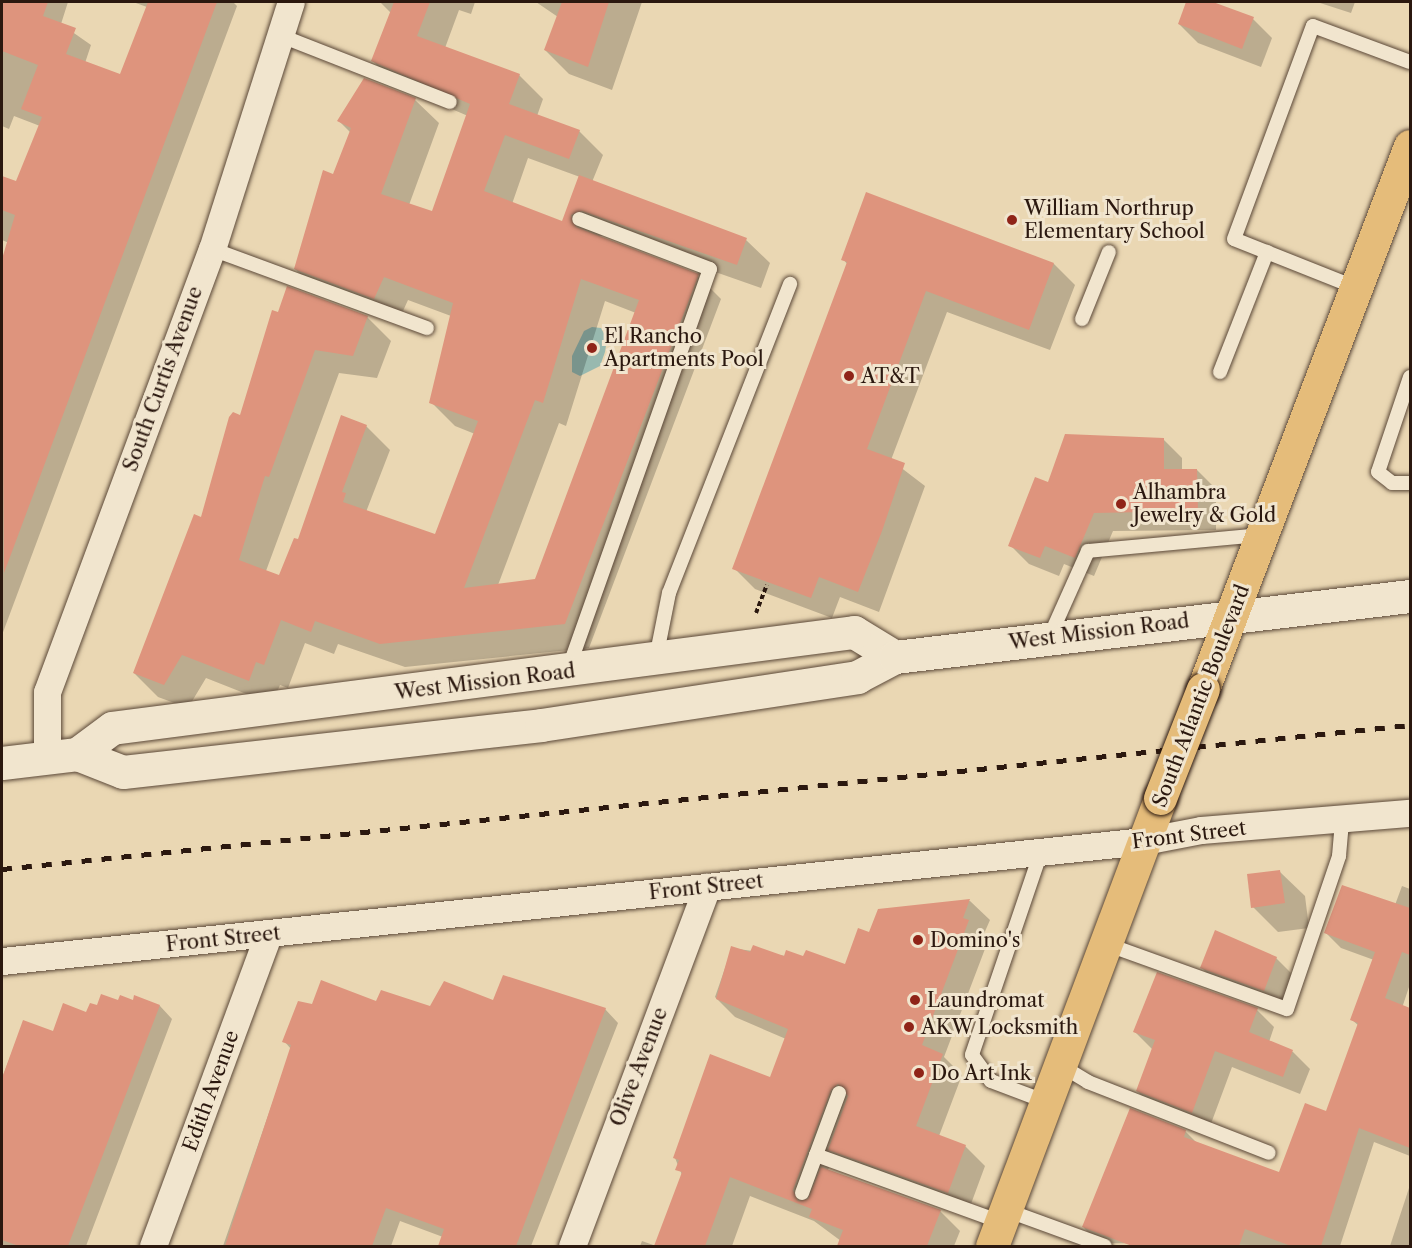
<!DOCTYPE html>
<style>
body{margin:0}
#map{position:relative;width:1412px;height:1248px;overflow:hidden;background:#ead7b3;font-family:"Libre Caslon Text",serif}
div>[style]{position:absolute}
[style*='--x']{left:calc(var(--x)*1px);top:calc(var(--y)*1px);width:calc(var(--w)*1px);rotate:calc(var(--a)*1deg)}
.water>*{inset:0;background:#98b9af}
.shadow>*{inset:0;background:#0003}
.building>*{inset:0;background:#de947d}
.path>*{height:4px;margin-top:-2px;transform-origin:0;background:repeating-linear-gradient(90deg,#2b180f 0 4.5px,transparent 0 7.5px)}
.roads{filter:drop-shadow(0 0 2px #5b4838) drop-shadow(0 0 2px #5b4838)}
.service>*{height:14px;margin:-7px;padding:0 7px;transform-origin:7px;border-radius:7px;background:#f1e5ce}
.minor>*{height:27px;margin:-13.5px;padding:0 13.5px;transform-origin:13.5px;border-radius:13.5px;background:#f1e5ce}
.secondary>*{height:33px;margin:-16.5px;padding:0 16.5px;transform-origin:16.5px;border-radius:16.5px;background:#f1e5ce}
.primary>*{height:33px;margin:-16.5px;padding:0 16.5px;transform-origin:16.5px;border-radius:16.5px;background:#e5bc7a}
.rail>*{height:4.5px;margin-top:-2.25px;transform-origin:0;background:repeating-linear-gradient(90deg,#2b180f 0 10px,transparent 0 20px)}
.bridges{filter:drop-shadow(0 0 2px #2b180f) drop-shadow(0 0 2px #2b180f)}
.primary-bridge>*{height:33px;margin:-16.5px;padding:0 16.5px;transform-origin:16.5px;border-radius:16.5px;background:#e5bc7a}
.dots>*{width:16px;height:16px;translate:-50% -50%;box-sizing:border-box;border:3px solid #f1e5ce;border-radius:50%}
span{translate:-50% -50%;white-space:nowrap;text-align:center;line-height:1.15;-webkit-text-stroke:6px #f1e5ce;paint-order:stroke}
.poi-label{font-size:20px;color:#2b180f}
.left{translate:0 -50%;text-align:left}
.street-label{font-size:20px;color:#2b180f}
.frame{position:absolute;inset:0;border:3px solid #2b180f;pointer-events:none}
</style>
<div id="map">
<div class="water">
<i style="clip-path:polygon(592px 327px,601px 328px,607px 339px,605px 352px,600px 366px,580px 376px,572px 372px,572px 356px,584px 331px)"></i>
</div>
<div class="shadow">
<i style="clip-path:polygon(2px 2px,68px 2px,61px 24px,91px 45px,85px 63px,121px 76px,147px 7px,133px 2px,233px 2px,237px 6px,2px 635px,2px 263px,9px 243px,2px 240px,2px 177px,17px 183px,40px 126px,14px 116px,9px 129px,2px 126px)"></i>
<i style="clip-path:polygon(evenodd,380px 2px,475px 2px,471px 14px,459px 10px,445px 48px,519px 75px,543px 99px,537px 116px,579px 131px,603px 155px,592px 182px,746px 240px,770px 263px,761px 288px,607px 234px,598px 237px,698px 276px,721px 299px,589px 648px,405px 667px,338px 644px,334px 654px,305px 643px,288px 688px,280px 685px,272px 704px,206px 678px,188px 708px,158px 697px,134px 673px,202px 519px,279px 314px,367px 317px,391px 341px,377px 378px,339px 373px,266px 571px,280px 577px,366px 426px,390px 450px,366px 512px,436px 536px,475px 434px,455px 426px,431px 402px,451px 316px,408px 300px,398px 322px,319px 293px,295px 269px,351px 133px,339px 121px,365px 80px,415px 100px,439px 123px,409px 205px,433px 213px,468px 116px,396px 85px,373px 61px,391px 13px,380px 2px,528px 158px,580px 177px,563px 223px,512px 204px,528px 158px,380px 2px,605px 301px,636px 313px,536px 580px,498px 585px,559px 423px,566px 426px,605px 301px)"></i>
<i style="clip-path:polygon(536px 2px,642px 2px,612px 90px,569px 74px,545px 50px,558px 17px)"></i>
<i style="clip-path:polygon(1188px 2px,1206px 2px,1253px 19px,1272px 38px,1261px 67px,1198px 43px,1179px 24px)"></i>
<i style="clip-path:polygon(1317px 2px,1355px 2px,1351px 13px)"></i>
<i style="clip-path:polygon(843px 259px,1054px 264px,1075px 285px,1050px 350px,947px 312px,891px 460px,925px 486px,879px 612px,840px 597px,832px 618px,755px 589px,734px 568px,848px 265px)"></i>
<i style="clip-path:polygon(1163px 439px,1182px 458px,1182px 470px,1197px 470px,1216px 489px,1216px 530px,1113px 531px,1094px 576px,1064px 564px,1059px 576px,1029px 564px,1010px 545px,1049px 484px)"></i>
<i style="clip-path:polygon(1280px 872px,1305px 896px,1309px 928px,1278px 932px,1253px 907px)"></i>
<i style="clip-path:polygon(1402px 886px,1410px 889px,1410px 984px,1402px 1008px,1410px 1012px,1410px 1156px,1374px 1142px,1340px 1246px,1099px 1243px,1084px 1228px,1131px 1110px,1185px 1131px,1197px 1143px,1280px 1174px,1327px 1113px,1359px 1026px,1351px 1019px,1374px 960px,1341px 948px,1326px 933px,1395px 905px)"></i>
<i style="clip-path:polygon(970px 901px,990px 920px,983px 936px,988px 941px,944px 1057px,962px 1075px,939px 1136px,965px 1146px,985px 1166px,968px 1212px,849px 1169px,834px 1154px,828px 1170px,940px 1211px,960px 1231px,954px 1246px,839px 1246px,841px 1241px,814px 1221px,750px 1196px,732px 1246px,640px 1246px,642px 1241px,656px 1246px,682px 1175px,675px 1158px,771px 1079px,786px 1039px,735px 1017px,715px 997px,732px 948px,846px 965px,870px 934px,879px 910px)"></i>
<i style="clip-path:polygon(1276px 958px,1301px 983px,1289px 1015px,1227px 993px,1202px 968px)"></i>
<i style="clip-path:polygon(135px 997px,160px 1006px,172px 1019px,86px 1246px,2px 1246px,2px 1078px,24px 1021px,54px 1033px,98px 1007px,134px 1002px)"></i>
<i style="clip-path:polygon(494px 1002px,605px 1009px,618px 1023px,531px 1246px,439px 1246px,443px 1237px,400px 1221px,391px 1246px,223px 1246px,291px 1049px,284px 1041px,313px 1006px,431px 1008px)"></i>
<i style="clip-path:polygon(1257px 1010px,1274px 1027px,1269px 1042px,1293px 1052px,1310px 1069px,1300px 1094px,1232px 1067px,1209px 1129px,1154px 1108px,1137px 1091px,1153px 1050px,1135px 1032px)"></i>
<i style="clip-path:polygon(1410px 1185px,1410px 1246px,1390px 1246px)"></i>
</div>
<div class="building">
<i style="clip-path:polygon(2px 2px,48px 2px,43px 16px,76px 28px,66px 54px,120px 74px,148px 2px,217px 2px,4px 573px,2px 259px,15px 215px,2px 210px,2px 176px,16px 181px,42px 117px,21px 109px,38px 65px,2px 51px)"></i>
<i style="clip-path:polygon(evenodd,394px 2px,430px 2px,417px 36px,520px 74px,509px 104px,580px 130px,569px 159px,505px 135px,484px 191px,562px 221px,579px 175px,747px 238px,737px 265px,582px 211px,571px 215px,576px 227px,699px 274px,565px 624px,380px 644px,315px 621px,311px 632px,281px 620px,264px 665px,256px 662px,249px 681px,182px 655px,164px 685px,133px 673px,194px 514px,201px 517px,229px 417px,233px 412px,240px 415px,272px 310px,278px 312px,287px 286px,368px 316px,353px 356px,315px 350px,269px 477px,265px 476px,239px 560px,279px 575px,294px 538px,298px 539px,341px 415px,367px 425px,342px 492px,346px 493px,343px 502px,435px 534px,478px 421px,429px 403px,453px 303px,384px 277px,374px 299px,294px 269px,323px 170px,333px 174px,351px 128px,337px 121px,364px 78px,416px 98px,381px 194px,432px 211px,470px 104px,371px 61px,394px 2px,581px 279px,639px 300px,535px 579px,464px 588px,535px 400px,543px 403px,581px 279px)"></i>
<i style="clip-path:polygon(562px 2px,609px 2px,588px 67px,544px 50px)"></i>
<i style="clip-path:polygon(1186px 2px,1213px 2px,1254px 17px,1242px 49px,1178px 24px)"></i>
<i style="clip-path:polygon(866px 192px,1054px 263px,1029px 330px,926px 291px,867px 449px,905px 463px,882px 531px,858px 592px,819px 577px,811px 598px,732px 569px,847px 262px,841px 260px)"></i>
<i style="clip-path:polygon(1065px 434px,1164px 438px,1164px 469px,1197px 469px,1198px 511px,1094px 513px,1075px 558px,1045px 546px,1040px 558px,1008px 546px,1035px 477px,1048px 482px)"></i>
<i style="clip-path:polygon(1280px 870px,1285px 903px,1251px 908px,1247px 874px)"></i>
<i style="clip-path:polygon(1342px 885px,1410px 908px,1410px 955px,1402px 952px,1385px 998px,1410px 1008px,1410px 1148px,1359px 1128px,1321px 1246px,1291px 1246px,1245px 1229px,1239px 1246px,1132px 1246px,1082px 1227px,1130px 1108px,1186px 1130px,1184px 1137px,1279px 1172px,1305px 1103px,1326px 1111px,1358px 1023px,1350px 1020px,1375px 952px,1324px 933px)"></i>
<i style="clip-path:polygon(970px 899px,963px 918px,969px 920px,922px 1045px,943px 1054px,916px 1126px,966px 1145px,948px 1193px,828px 1150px,848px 1096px,838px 1084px,831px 1090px,793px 1190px,798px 1201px,808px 1199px,821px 1167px,941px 1210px,927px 1246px,837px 1246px,843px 1230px,809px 1217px,812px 1209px,730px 1177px,705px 1246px,654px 1246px,682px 1172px,675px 1170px,679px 1160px,673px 1158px,710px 1054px,770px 1077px,788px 1029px,716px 999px,731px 946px,750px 952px,753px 945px,784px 956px,786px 950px,803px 956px,806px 950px,845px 964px,858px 928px,869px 932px,878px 909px)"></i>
<i style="clip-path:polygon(1215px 930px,1277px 957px,1264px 991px,1200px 968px)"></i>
<i style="clip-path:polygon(1157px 972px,1258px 1008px,1249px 1032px,1293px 1050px,1283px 1077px,1215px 1051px,1192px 1113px,1136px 1091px,1155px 1040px,1133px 1032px)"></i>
<i style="clip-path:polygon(503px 975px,606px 1008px,516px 1246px,438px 1246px,444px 1229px,386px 1208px,372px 1246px,225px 1246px,291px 1045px,282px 1042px,298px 1001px,312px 1004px,321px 980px,376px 1001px,381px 990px,430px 1006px,444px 981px,493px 1000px)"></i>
<i style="clip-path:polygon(101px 994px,118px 1000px,120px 995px,133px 1000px,134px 995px,160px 1005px,68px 1246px,19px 1246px,2px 1240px,2px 1078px,23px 1020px,53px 1031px,63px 1003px,86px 1012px,90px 1003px,97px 1005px)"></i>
</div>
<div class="path">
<i style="--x:756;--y:613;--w:30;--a:-69"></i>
</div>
<div class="roads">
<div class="service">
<i style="--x:284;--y:37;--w:178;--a:21.4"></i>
<i style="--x:212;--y:249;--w:229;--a:20.2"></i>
<i style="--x:1357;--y:288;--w:132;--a:-158.3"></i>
<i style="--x:1234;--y:239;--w:227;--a:-69.7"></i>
<i style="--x:1313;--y:26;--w:103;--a:20.4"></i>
<i style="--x:1082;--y:319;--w:72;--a:-68.1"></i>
<i style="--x:1220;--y:372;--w:129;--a:-68.6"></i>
<i style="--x:1410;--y:377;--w:100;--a:108.6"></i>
<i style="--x:1378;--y:472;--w:18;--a:38"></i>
<i style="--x:1392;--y:483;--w:18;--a:0"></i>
<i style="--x:1050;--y:636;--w:93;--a:-65.9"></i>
<i style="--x:1088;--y:551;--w:173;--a:-5.3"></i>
<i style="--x:656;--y:658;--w:66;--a:-78.7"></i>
<i style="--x:669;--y:593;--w:332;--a:-68.6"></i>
<i style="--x:569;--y:667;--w:422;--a:-70.5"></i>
<i style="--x:710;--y:269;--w:140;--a:-159.1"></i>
<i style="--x:1041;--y:852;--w:214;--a:108.8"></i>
<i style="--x:972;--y:1055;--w:32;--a:54"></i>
<i style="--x:991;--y:1081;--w:60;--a:20.6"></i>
<i style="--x:1106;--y:944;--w:192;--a:19.8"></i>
<i style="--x:1287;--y:1009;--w:162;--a:-71.2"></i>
<i style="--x:1339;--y:856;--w:35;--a:-85"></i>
<i style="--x:1060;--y:1065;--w:33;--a:31"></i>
<i style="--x:1088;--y:1082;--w:194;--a:21.4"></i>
<i style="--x:839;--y:1093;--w:66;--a:110.4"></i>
<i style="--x:816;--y:1155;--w:197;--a:19.9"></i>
<i style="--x:802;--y:1193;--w:40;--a:-69.8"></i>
<i style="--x:1006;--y:1210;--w:105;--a:20"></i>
</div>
<div class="minor">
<i style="--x:47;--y:757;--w:65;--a:-90"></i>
<i style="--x:47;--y:692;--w:473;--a:-69.6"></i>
<i style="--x:212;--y:249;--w:259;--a:-72.3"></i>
<i style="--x:2;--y:961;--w:1148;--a:-6"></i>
<i style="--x:1144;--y:841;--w:58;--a:-10.9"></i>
<i style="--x:1201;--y:830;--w:210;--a:-4.7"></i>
<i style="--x:153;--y:1246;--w:332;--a:-69.7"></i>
<i style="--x:572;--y:1246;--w:384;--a:-69.4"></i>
</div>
<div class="secondary">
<i style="--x:895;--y:657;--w:48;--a:-148.6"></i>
<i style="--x:854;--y:632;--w:748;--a:172.63"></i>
<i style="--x:112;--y:728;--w:44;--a:143.4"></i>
<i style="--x:77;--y:754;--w:49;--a:21.4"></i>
<i style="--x:123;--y:772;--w:421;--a:-6.4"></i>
<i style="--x:541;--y:725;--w:320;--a:-8.6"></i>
<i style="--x:857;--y:677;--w:43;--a:-27.8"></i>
<i style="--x:895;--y:657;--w:519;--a:-6.76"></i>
<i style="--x:2;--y:763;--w:76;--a:-6.8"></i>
</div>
<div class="primary">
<i style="--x:1203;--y:689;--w:581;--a:-69.13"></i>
<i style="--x:992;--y:1246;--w:478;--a:-69.4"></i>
</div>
</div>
<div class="rail">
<i style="--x:2;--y:869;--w:1415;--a:-5.84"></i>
</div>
<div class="bridges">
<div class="primary-bridge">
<i style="--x:1160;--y:798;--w:117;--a:-68.5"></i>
</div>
</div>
<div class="dots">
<i style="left:1012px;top:220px;background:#8f2418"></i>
<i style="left:592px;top:348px;background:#8f2418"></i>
<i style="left:849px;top:376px;background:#8f2418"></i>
<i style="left:1121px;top:504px;background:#8f2418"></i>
<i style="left:918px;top:940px;background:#8f2418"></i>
<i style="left:915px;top:1000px;background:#8f2418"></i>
<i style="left:909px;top:1027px;background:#8f2418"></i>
<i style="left:919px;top:1073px;background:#8f2418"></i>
</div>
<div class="poi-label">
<span class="left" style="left:1024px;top:220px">William Northrup<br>Elementary School</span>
<span class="left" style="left:604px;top:348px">El Rancho<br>Apartments Pool</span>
<span class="left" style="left:861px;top:376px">AT&amp;T</span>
<span class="left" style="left:1133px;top:504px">Alhambra<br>Jewelry &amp; Gold</span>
<span class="left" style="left:930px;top:940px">Domino's</span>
<span class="left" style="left:927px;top:1000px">Laundromat</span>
<span class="left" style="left:921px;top:1027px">AKW Locksmith</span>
<span class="left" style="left:931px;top:1073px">Do Art Ink</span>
</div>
<div class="street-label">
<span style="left:163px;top:379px;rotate:-70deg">South Curtis Avenue</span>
<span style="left:1099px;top:632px;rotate:-7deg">West Mission Road</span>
<span style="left:485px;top:682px;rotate:-7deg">West Mission Road</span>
<span style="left:1201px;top:696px;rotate:-69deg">South Atlantic Boulevard</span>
<span style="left:1189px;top:835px;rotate:-7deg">Front Street</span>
<span style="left:706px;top:887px;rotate:-6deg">Front Street</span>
<span style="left:223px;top:939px;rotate:-6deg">Front Street</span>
<span style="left:639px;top:1067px;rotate:-69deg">Olive Avenue</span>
<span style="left:211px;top:1091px;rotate:-70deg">Edith Avenue</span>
</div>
<div class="frame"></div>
</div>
